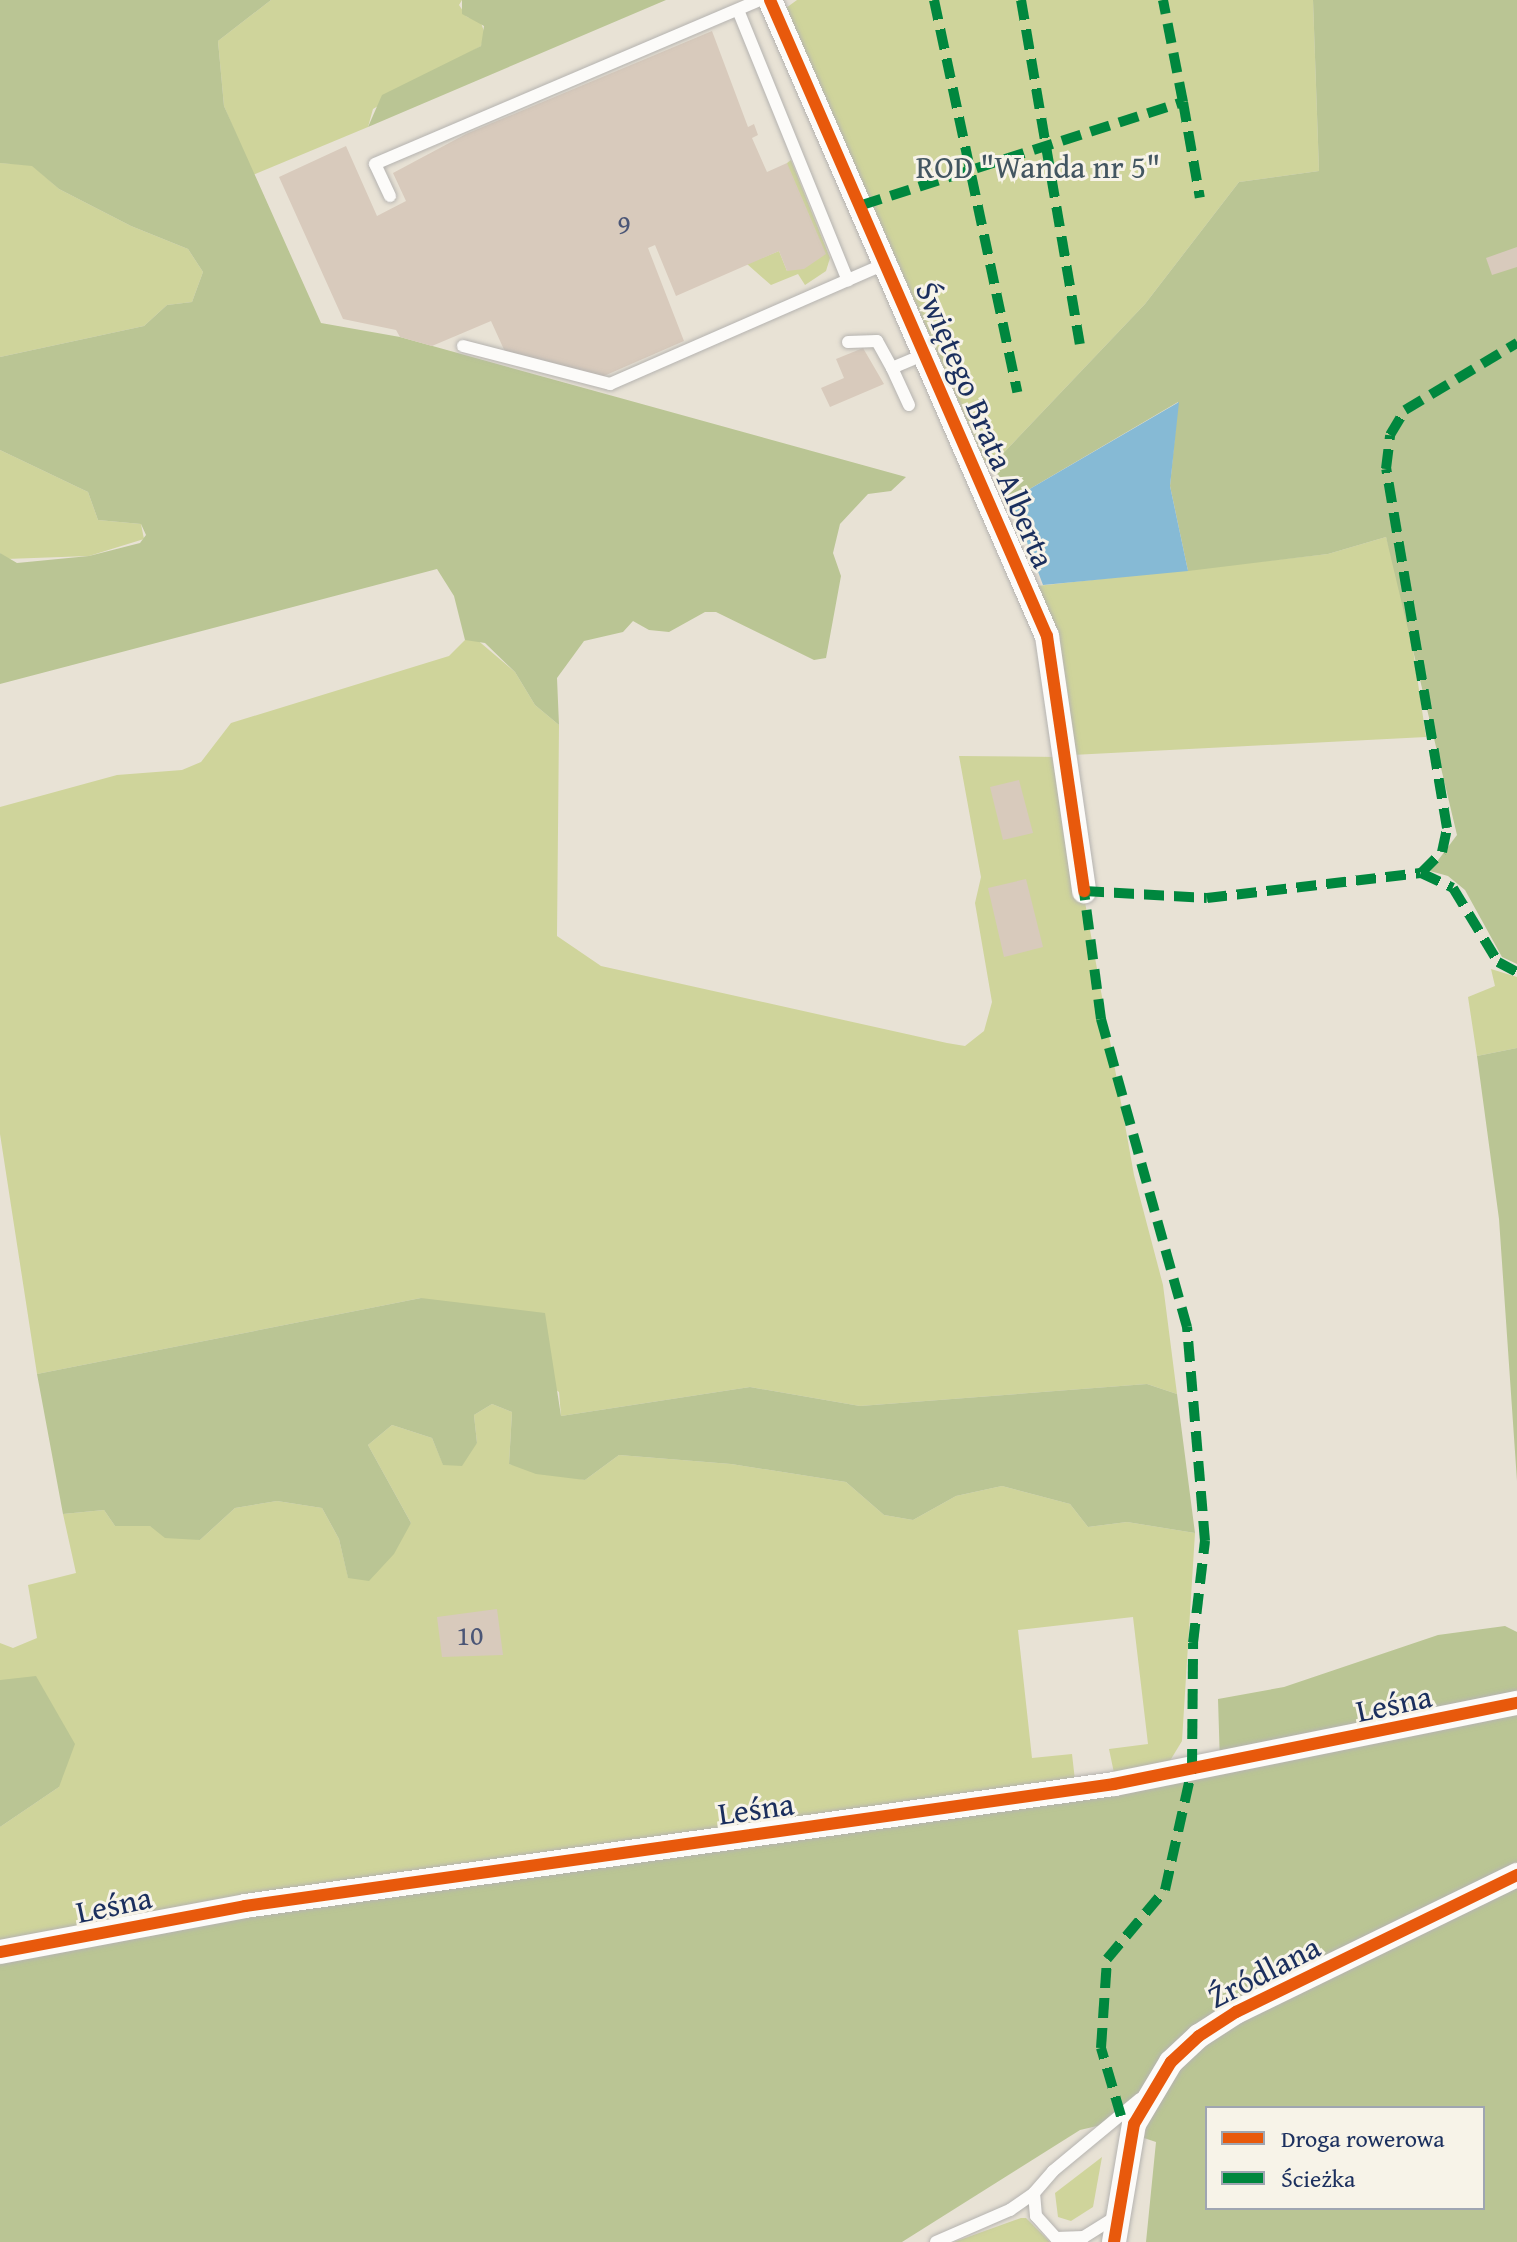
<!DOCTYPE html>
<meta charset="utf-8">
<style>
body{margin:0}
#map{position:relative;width:1517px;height:2242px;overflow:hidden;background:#e8e2d5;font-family:"Gentium Book Plus",serif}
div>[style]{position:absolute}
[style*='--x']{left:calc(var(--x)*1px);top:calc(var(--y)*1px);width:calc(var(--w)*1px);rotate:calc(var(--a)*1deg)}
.green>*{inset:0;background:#cfd49b}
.forest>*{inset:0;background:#bac594}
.water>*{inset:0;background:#86bad5}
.building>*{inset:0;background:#d8cabc}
.roads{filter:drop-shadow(0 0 2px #b5b3b0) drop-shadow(0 0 2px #b5b3b0)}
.lane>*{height:12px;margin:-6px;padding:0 6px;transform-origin:6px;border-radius:6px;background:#fcfbf9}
.street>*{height:24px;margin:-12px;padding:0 12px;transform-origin:12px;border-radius:12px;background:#fcfbf9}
.quiet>*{height:10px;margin-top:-5px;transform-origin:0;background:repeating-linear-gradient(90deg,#00873e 0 20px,transparent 0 30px)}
.cycleway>*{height:12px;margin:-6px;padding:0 6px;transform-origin:6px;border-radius:6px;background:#e8590c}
span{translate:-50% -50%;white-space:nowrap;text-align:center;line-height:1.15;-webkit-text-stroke:6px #f7f3e8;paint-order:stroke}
.number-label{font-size:28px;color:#4b5676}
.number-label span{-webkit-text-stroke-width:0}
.park-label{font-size:32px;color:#435661}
.street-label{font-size:32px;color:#1b2f5e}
.legend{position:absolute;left:1205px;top:2106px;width:280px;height:104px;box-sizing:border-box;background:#f7f3e8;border:2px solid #9fa5b1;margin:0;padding:10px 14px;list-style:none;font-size:24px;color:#1b2f5e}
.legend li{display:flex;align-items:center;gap:16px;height:40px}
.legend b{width:40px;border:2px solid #9fa5b1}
</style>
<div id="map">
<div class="green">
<i style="clip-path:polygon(271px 0,462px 0,459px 5px,467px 17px,480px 20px,485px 34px,481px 46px,373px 109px,368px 127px,253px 175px,224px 106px,218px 41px)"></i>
<i style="clip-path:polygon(797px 0,1313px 0,1319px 171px,1239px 182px,1145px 304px,994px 463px,985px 462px,786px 8px)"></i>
<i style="clip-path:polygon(791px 160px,830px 258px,826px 271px,805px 285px,798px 274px,771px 285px,747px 264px,779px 251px,787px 271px,787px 163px)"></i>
<i style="clip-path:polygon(0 163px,32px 165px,59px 189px,131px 226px,188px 249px,203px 272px,192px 302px,167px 305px,144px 326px,0 357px)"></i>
<i style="clip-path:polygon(0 450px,88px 492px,98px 520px,141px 524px,144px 539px,89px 556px,6px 559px,0 553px)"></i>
<i style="clip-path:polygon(1386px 537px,1407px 609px,1426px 737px,1072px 755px,1037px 586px,1328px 554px)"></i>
<i style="clip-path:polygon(475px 638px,515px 672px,535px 705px,559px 725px,557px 936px,601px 966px,947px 1043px,965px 1046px,984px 1031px,992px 1002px,975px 903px,981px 877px,959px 756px,1059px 757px,1134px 1175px,1163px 1285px,1177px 1394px,1147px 1384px,860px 1406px,750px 1387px,561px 1416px,559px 1392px,421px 1298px,37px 1374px,0 1134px,0 807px,117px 775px,182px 770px,201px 762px,231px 723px,449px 656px,465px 640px)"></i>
<i style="clip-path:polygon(1491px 969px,1517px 977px,1517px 1048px,1477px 1056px,1468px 997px,1495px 986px)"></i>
<i style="clip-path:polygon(492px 1404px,512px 1412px,509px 1464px,585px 1480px,619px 1455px,731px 1464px,846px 1482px,884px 1515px,913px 1520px,956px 1496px,1002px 1486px,1070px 1504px,1088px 1527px,1127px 1522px,1195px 1533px,1182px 1741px,1168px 1764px,1114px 1773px,1109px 1749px,1148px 1744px,1133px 1617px,1018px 1630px,1032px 1758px,1072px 1754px,1076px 1789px,0 1951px,0 1827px,59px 1787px,10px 1680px,0 1680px,0 1643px,13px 1648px,37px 1638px,28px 1585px,76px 1573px,63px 1514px,104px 1510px,115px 1526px,150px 1526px,200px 1540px,235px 1508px,277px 1501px,322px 1508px,339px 1539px,348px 1577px,411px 1523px,368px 1445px,392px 1425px,432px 1438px,443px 1464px,477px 1443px,474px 1415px)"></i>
<i style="clip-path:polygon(1102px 2157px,1093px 2207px,1071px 2221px,1058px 2217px,1055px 2193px)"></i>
<i style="clip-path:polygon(1026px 2218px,1050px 2242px,954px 2242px,1021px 2218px)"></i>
</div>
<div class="forest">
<i style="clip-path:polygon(0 0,271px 0,218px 41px,224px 106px,321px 323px,400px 337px,906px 477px,891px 491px,868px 494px,840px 524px,833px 553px,841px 576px,826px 658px,814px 660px,716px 612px,705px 612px,669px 632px,649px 630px,633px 621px,623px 632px,584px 641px,557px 678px,559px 725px,535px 705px,515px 672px,485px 643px,465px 640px,454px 596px,437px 569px,0 684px,0 553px,17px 563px,89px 556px,140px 543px,146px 535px,141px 524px,98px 520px,88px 492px,0 450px,0 357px,144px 326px,167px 305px,192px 302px,203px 272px,188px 249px,131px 226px,59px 189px,32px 166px,0 163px)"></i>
<i style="clip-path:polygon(462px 0,666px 0,368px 127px,382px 95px,481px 46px,484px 26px,462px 14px)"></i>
<i style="clip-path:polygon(1313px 0,1517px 0,1517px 964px,1502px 957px,1465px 890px,1448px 876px,1430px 871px,1457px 835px,1386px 537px,1328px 554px,1188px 571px,1170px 486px,1178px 402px,1011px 500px,1006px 501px,994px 463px,1145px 304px,1239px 182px,1319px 171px)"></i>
<i style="clip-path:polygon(1517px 1048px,1517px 1481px,1499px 1219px,1477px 1056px)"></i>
<i style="clip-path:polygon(421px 1298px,545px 1313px,561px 1416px,750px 1387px,860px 1406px,1147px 1384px,1177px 1394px,1195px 1533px,1127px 1522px,1088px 1527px,1070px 1504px,1002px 1486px,956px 1496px,913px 1520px,884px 1515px,846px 1482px,731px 1464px,619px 1455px,585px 1480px,536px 1474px,509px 1464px,512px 1412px,492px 1404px,474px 1415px,477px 1443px,462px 1466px,443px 1465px,432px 1438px,392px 1425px,368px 1445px,411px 1523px,394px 1554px,369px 1581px,348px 1578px,339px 1539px,322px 1508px,277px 1501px,235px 1508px,200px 1540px,165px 1538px,150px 1526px,115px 1526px,104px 1510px,63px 1514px,37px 1374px)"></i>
<i style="clip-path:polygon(1505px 1626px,1517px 1632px,1517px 1875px,1235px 2013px,1110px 2123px,1080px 2130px,902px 2242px,0 2242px,0 1951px,1220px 1764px,1218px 1699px,1284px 1687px,1438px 1635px)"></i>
<i style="clip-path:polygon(36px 1676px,75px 1744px,59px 1787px,0 1827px,0 1680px)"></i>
<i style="clip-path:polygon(evenodd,1517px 1880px,1517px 2242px,1146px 2242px,1156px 2142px,1144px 2138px,1147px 2122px,1157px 2084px,1200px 2040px,1517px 1880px,1207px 2108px,1483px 2108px,1483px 2208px,1207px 2208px,1207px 2108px)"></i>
</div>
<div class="water">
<i style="clip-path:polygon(1179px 402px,1170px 486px,1188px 571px,1043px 585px,1011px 500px)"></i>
</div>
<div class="building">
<i style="clip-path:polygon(712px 31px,748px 127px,754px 124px,758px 135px,752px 138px,767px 172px,787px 163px,826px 254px,804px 269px,787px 271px,779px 251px,676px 296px,655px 245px,648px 248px,684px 341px,597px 379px,506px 354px,491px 321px,432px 346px,400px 337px,396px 330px,343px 319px,279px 177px,346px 146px,377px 216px,406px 201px,393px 173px,466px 134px)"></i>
<i style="clip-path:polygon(1517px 247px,1517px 267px,1492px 275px,1486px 258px)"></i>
<i style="clip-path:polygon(863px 348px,884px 384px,830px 407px,821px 388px,844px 378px,836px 359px)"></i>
<i style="clip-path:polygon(1019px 780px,1033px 833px,1003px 840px,990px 787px)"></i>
<i style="clip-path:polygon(1026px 879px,1043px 947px,1004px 957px,988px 888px)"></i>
<i style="clip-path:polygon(497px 1609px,503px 1655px,442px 1657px,437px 1617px)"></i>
</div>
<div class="roads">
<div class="lane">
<i style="--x:738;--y:10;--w:292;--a:67.9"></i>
<i style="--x:390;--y:196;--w:35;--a:-115"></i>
<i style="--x:375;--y:164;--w:418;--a:-23.1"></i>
<i style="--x:848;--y:342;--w:29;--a:-2"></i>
<i style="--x:877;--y:341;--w:31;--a:61"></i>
<i style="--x:463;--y:346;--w:152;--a:14.5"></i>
<i style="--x:610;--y:384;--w:302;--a:-23.6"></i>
<i style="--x:909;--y:405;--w:41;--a:-114.7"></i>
<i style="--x:892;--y:368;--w:36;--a:-23"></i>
<i style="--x:1114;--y:2218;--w:36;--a:148"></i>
<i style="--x:1084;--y:2237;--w:28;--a:178"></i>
<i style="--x:1056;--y:2238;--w:30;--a:-132"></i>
<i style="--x:1036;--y:2216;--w:23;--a:-95"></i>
<i style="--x:1034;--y:2193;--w:29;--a:-49"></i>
<i style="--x:1053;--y:2171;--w:113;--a:-39.6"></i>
<i style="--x:936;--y:2242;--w:81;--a:-23.4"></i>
<i style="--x:1010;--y:2210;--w:29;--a:-35"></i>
</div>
<div class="street">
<i style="--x:770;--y:0;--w:694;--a:66.47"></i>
<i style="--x:1047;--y:636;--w:258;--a:81.7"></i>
<i style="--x:0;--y:1952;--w:249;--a:-10.6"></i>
<i style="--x:245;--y:1906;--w:878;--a:-7.99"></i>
<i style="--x:1114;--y:1784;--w:411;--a:-11.4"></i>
<i style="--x:1114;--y:2242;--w:120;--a:-80.4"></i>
<i style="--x:1134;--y:2124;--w:72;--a:-59.2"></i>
<i style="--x:1171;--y:2062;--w:38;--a:-43"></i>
<i style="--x:1199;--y:2036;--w:44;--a:-33"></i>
<i style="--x:1236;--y:2012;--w:313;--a:-26"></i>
</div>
</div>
<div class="quiet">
<i style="--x:934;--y:0;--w:401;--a:78"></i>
<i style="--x:1021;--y:0;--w:349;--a:80.3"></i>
<i style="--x:1183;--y:102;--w:97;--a:80"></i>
<i style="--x:862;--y:205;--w:337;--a:-17.8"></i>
<i style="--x:1183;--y:102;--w:104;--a:-101.1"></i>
<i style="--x:1421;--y:873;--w:35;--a:25"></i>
<i style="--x:1453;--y:888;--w:87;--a:58.7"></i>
<i style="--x:1498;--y:962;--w:21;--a:28"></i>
<i style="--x:1121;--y:2116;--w:71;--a:-106.4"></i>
<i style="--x:1101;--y:2048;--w:89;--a:-86.1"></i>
<i style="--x:1107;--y:1959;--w:90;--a:-50"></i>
<i style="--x:1165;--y:1890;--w:124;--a:-77.4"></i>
<i style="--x:1192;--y:1769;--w:126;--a:-89.5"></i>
<i style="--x:1193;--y:1643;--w:103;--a:-83.3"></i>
<i style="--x:1205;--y:1541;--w:215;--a:-94.8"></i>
<i style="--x:1187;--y:1327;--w:320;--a:-105.6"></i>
<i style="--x:1101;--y:1019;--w:129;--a:-97.6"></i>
<i style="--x:1084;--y:891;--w:123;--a:3.3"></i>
<i style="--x:1207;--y:898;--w:215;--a:-6.7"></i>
<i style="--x:1421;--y:873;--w:30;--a:-45"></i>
<i style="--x:1442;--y:852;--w:25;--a:-78"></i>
<i style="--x:1447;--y:828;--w:364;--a:-99.6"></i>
<i style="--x:1386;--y:469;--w:34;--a:-83"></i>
<i style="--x:1390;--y:435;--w:29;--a:-59"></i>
<i style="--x:1405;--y:410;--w:131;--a:-30.9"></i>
</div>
<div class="cycleway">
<i style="--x:770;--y:0;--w:694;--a:66.47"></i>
<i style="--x:1047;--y:636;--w:258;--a:81.7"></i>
<i style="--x:0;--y:1952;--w:249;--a:-10.6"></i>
<i style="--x:245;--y:1906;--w:878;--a:-7.99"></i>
<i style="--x:1114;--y:1784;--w:411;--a:-11.4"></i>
<i style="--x:1114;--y:2242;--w:120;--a:-80.4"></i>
<i style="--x:1134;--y:2124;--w:72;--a:-59.2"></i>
<i style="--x:1171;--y:2062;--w:38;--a:-43"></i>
<i style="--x:1199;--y:2036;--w:44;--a:-33"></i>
<i style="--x:1236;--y:2012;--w:313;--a:-26"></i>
</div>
<div class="number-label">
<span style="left:624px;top:224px">9</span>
<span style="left:470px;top:1635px">10</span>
</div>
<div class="park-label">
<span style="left:1038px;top:167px">ROD "Wanda nr 5"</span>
</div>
<div class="street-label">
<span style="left:985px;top:425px;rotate:67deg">Świętego Brata Alberta</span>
<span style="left:1394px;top:1704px;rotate:-12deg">Leśna</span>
<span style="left:756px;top:1809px;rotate:-8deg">Leśna</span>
<span style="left:114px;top:1905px;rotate:-12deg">Leśna</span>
<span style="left:1264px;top:1972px;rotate:-27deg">Źródlana</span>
</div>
<ul class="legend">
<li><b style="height:10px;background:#e8590c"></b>Droga rowerowa</li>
<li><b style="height:10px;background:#00873e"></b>Ścieżka</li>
</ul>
</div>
